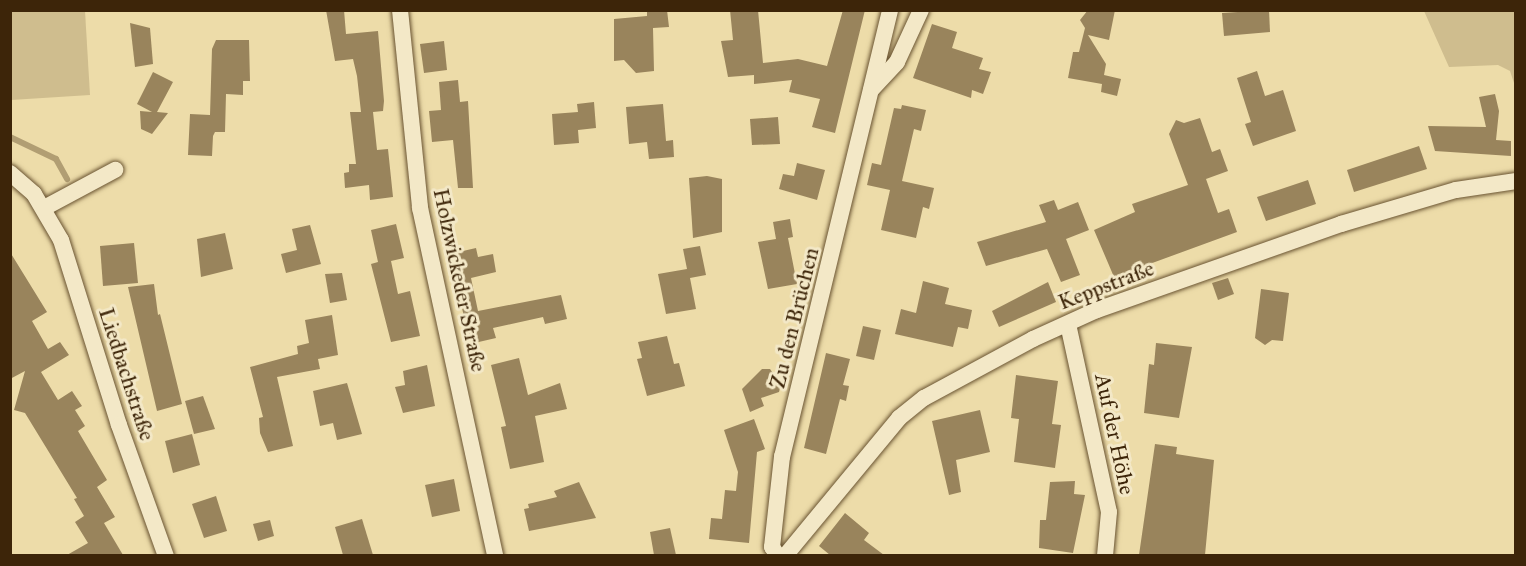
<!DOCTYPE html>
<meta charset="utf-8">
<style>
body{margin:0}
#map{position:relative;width:1526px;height:566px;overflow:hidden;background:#eddca9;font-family:"IM FELL Great Primer",serif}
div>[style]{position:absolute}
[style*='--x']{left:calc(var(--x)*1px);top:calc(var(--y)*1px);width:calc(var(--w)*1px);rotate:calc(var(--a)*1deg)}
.green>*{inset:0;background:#cfbd8e}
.stream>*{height:6px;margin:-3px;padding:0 3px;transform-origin:3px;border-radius:3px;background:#b19e73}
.building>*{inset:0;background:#99845c}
.roads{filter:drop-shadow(0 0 2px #695331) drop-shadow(0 0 2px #695331)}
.minor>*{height:16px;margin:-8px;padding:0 8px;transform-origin:8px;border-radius:8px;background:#f3e8c7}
span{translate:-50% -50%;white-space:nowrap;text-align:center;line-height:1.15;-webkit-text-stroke:6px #f3e8c7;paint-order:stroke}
.street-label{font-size:22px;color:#3d2509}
.frame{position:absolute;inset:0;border:12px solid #3d2509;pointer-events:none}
</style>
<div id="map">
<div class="green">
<i style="clip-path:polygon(11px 10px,85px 11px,90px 95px,11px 100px)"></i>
<i style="clip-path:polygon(1424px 11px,1515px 11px,1515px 86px,1510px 71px,1498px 65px,1449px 67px)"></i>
</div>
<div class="stream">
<i style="--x:10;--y:137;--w:51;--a:25.6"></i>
<i style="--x:56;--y:159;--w:23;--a:61"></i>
</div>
<div class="building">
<i style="clip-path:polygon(326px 10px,344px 10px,346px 34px,378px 31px,384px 101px,383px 111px,373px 112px,377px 150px,388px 149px,393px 197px,370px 200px,369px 185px,345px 188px,344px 173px,349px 172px,349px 164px,356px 164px,350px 112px,361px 112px,357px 76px,353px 59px,335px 61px)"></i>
<i style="clip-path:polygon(647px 10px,667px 10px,669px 27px,653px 28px,654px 71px,636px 73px,624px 60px,614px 61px,614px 19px,647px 16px)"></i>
<i style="clip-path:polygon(730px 10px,758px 10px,763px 63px,798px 59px,827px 66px,843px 10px,865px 10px,835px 133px,812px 127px,820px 99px,789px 92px,792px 80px,754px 84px,754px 75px,728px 77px,721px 41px,733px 40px)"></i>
<i style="clip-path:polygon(1088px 10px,1115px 10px,1109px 40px,1088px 35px,1106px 64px,1104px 75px,1121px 79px,1117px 96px,1101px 92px,1102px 84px,1068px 78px,1073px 52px,1079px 52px,1085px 28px,1080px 20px)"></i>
<i style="clip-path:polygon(1269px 10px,1270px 32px,1224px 36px,1222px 13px)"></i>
<i style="clip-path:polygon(130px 23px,150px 28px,153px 64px,135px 67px)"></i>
<i style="clip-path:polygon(932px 24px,957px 32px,952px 48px,983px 58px,979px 69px,991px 72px,983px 94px,972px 90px,971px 98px,913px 78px)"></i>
<i style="clip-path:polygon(216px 40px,249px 40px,250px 81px,243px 81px,243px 95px,226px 94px,225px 132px,215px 132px,213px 136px,212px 156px,188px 155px,190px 114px,210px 115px,212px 49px)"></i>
<i style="clip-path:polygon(444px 41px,447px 70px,424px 73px,420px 44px)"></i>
<i style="clip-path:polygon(1257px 71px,1265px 96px,1283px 90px,1296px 131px,1253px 146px,1245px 124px,1251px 122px,1237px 78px)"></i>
<i style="clip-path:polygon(153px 72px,173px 82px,157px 112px,168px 113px,152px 134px,141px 129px,140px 111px,152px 112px,137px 104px)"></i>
<i style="clip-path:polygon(458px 80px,460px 102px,468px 101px,473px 188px,458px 188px,453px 140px,432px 142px,429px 111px,441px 110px,439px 82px)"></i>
<i style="clip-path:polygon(1495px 94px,1499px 111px,1496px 140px,1511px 141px,1511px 156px,1435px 151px,1428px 126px,1486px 127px,1479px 97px)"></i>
<i style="clip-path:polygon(594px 102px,596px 128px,578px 130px,579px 143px,554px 145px,552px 114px,578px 112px,577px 104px)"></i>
<i style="clip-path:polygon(663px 104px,666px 141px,673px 140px,674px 157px,649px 159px,647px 142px,629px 144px,626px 107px)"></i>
<i style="clip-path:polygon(902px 105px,926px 110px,921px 131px,914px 129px,902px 181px,934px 188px,929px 209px,923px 207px,916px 238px,881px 230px,890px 190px,867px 185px,872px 163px,881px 165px,894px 108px,901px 109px)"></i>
<i style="clip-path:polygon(778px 117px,780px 144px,752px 145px,750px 119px)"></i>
<i style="clip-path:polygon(1200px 118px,1212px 152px,1220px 149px,1228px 171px,1206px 179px,1218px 213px,1229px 209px,1237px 232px,1114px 277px,1094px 230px,1135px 212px,1132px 204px,1188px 185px,1169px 134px,1176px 120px,1184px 123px)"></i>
<i style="clip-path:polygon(1419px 146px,1427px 169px,1354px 192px,1347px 170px)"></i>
<i style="clip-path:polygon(797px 163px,825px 170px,817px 200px,779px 189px,783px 174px,794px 176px)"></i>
<i style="clip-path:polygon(707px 176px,722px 179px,722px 232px,693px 238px,689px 178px)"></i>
<i style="clip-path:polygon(1308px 180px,1316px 204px,1266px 221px,1257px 197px)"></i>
<i style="clip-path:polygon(1054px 200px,1058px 210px,1078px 202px,1089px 230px,1066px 239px,1080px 275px,1061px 282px,1047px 249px,986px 266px,977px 242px,1046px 222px,1039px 205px)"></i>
<i style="clip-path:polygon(790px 219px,793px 237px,788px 238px,797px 284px,768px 289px,758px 242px,776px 239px,773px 222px)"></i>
<i style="clip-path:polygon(396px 224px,404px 258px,391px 261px,398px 294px,410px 291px,420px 336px,391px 342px,371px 264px,378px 262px,371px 230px)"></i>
<i style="clip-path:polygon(310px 225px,321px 264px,286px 273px,281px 254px,297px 250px,292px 229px)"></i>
<i style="clip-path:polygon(225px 233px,233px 269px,201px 277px,197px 239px)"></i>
<i style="clip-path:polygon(134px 243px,138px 283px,103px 286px,100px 246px)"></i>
<i style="clip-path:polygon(700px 246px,706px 275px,690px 278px,696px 309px,666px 314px,658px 274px,687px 269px,683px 249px)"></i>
<i style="clip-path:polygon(476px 248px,478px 257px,493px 254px,496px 272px,471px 278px,478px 311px,561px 295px,567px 319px,545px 324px,543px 317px,493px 328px,496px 338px,470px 344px,450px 254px)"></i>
<i style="clip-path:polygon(10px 252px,47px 312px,32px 321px,48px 349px,60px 342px,69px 355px,41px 372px,58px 400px,72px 391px,82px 406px,75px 410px,85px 426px,78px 431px,107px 480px,97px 487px,115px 517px,104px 523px,123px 555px,67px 555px,88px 543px,75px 522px,84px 516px,74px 499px,77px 498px,25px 413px,14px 410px,25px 371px,10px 379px)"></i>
<i style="clip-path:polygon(342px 273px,347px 300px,330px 303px,325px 274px)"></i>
<i style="clip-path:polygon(1228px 278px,1234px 294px,1218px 300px,1212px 283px)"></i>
<i style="clip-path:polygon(923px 281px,949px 288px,945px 304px,972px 310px,968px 329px,958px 327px,953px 347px,895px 334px,901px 309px,916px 313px)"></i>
<i style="clip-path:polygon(1048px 282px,1056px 302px,999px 327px,992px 311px)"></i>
<i style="clip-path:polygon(154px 284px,158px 315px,160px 314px,182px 404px,157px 411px,128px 287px)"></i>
<i style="clip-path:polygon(1261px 289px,1289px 293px,1283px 341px,1272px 340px,1265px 345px,1255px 338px)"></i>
<i style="clip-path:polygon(332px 315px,338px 355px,318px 359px,320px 369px,277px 377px,293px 446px,268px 452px,260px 433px,259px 418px,263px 417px,250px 367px,298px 354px,297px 346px,309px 343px,305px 320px)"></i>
<i style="clip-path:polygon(863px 326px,881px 330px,874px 360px,856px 356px)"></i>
<i style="clip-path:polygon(667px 336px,674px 364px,679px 363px,685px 386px,647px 396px,637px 359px,642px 358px,638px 342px)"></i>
<i style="clip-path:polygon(1156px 343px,1192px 347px,1179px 418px,1144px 413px,1149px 364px,1154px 365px)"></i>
<i style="clip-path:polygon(826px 353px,850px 359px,843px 385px,849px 386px,846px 401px,840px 399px,826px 454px,804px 448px)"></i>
<i style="clip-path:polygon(519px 358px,528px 395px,560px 383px,567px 409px,535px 416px,544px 462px,510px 469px,501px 427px,506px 426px,491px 365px)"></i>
<i style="clip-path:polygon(427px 365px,435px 406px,403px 413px,395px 387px,405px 385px,403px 371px)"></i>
<i style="clip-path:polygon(762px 369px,770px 369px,781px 384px,779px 392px,761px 398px,764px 406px,750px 412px,742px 389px)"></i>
<i style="clip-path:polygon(1016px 375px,1058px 381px,1052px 424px,1061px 425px,1055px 468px,1014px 462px,1019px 419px,1011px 418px)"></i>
<i style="clip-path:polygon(347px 383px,362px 434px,337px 440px,333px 423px,320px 426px,313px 391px)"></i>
<i style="clip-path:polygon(203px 396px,215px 429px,194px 434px,185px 401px)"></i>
<i style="clip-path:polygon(980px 410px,990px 452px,956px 460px,961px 492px,949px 495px,932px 421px)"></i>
<i style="clip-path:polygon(754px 419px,765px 449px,757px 452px,749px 543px,709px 539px,711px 518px,722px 519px,725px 490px,736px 491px,738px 472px,724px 430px)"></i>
<i style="clip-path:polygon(192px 434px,200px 465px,173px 473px,165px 441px)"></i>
<i style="clip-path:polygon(1155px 444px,1177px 447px,1176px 454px,1214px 460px,1205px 555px,1139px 555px)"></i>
<i style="clip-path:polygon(454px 479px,460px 511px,432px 517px,425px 485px)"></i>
<i style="clip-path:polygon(1075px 481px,1074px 494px,1085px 495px,1073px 553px,1039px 548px,1040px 520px,1046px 520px,1050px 482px)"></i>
<i style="clip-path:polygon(579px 482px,596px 518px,529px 531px,524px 509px,529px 508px,528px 504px,557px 497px,554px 491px)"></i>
<i style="clip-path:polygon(216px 496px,227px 531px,204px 538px,192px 504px)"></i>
<i style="clip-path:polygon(845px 513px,869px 533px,864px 540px,884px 555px,830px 555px,819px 546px)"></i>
<i style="clip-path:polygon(362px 519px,373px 555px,343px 555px,335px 527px)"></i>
<i style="clip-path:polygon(270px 520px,274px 536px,258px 541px,253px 524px)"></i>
<i style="clip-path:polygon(670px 528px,676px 555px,654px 555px,650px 532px)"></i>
</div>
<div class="roads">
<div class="minor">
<i style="--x:400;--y:10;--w:199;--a:84.2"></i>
<i style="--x:420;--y:208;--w:356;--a:77.8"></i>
<i style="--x:871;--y:90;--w:38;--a:-47"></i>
<i style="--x:897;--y:62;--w:57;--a:-65.2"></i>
<i style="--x:10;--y:173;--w:32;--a:41"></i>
<i style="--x:34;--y:194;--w:53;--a:59.6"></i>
<i style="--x:61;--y:240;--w:194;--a:72.6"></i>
<i style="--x:119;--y:425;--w:139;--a:70.3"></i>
<i style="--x:44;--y:208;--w:81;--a:-28.2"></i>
<i style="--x:1068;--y:324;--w:192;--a:77.7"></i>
<i style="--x:1109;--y:512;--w:44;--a:95.2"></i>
<i style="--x:778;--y:556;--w:11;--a:-124"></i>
<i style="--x:772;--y:547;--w:91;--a:-83.7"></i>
<i style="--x:782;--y:457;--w:460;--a:-76.4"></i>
<i style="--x:785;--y:556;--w:179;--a:-50.4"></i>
<i style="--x:899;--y:418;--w:32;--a:-39"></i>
<i style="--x:924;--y:398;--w:124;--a:-28.4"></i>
<i style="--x:1033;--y:339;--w:70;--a:-24.4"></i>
<i style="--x:1097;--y:310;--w:259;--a:-19.4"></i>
<i style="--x:1341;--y:224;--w:120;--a:-16.5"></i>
<i style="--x:1456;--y:190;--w:61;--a:-8.5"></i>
</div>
</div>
<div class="street-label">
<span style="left:460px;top:280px;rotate:78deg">Holzwickeder Straße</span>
<span style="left:1106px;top:285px;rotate:-21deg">Keppstraße</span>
<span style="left:794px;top:318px;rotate:-76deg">Zu den Brüchen</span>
<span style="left:127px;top:374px;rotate:72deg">Liedbachstraße</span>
<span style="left:1115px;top:434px;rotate:78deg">Auf der Höhe</span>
</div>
<div class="frame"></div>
</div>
